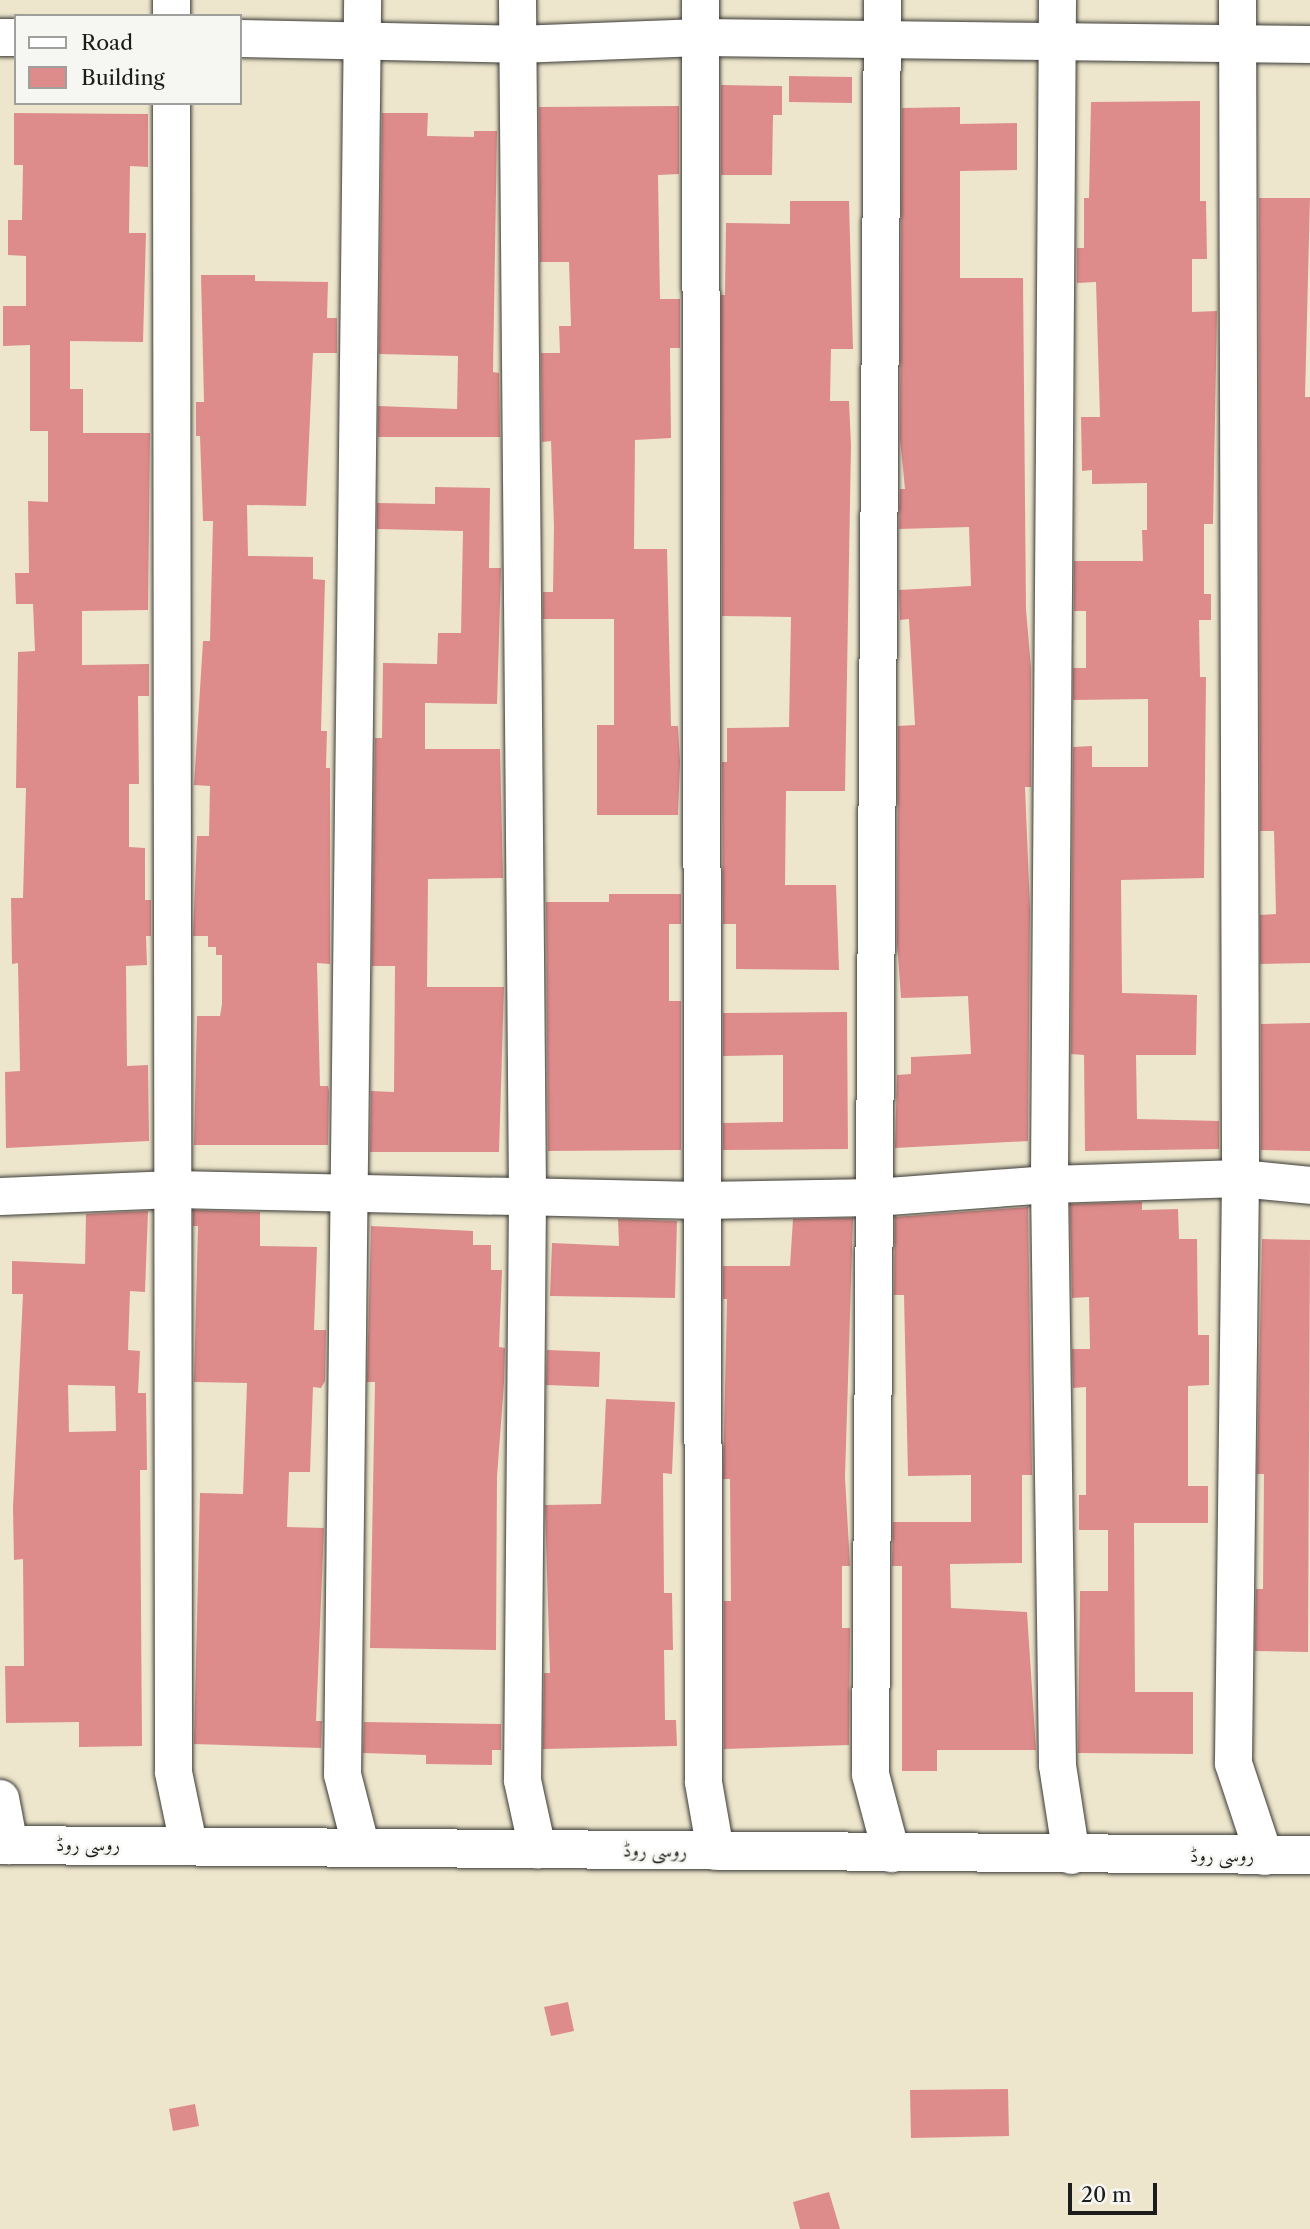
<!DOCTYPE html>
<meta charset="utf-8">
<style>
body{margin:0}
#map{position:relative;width:1310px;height:2229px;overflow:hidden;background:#ede6cc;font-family:"Libre Caslon Text",Amiri,serif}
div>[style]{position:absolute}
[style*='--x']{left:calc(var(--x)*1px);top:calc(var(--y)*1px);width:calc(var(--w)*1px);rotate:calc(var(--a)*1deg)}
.building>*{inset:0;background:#de8c8b}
.roads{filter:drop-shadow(0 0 2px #3b3a36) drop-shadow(0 0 2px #3b3a36)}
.minor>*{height:37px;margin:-18.5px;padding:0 18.5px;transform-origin:18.5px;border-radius:18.5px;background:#fff}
.major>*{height:38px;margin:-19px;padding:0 19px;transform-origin:19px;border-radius:19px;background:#fff}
span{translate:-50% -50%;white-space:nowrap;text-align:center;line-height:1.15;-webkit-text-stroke:5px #f6f6f2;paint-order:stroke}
.street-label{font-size:19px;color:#1c1c1c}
.legend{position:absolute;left:14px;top:14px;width:228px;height:91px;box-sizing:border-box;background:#f6f6f2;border:2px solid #9f9f9c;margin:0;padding:9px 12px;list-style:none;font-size:21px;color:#1c1c1c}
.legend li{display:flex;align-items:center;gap:14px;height:35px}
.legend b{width:35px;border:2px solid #9f9f9c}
.scale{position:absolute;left:1068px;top:2183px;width:89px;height:32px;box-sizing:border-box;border:4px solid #1c1c1c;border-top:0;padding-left:9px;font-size:21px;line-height:24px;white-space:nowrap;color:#1c1c1c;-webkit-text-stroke:5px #f6f6f2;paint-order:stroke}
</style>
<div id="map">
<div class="building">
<i style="clip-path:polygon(789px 76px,852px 77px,852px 103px,789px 102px)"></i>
<i style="clip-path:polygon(721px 85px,782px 86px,782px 115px,773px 115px,772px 175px,721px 175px)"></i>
<i style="clip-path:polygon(1200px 101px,1200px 201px,1206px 201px,1207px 259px,1192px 259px,1192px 312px,1217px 311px,1213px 524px,1204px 524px,1204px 594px,1211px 594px,1211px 620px,1199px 620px,1200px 677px,1206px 677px,1204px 878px,1121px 880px,1122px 993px,1197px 995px,1196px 1055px,1136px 1055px,1137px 1119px,1219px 1121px,1219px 1149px,1085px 1151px,1084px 1055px,1071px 1054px,1073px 747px,1092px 746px,1092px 767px,1148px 767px,1148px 699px,1073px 700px,1073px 668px,1086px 668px,1086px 611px,1074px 611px,1074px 561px,1143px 561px,1142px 530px,1147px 530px,1147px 483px,1092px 484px,1092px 470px,1082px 471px,1081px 417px,1100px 417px,1096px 282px,1077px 283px,1077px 248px,1084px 248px,1084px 198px,1089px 198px,1091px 102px)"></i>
<i style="clip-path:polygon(679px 106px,679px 174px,658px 175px,660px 299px,680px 299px,680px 348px,670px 348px,671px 438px,635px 440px,634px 549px,667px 549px,671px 726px,678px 726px,680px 762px,678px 815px,597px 815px,597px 725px,614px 725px,614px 619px,543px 619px,543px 592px,553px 592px,554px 526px,551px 441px,542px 442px,541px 353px,560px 353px,559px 326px,571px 326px,569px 262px,540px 262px,539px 107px)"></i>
<i style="clip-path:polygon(960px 107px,960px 124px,1017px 123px,1017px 170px,960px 171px,960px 278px,1023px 278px,1026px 609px,1031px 668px,1031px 787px,1025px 787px,1030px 909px,1028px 1141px,895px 1148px,897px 1075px,911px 1074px,911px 1057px,971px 1054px,968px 996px,901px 998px,897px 943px,898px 726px,915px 725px,909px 619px,900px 620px,899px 590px,971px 586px,969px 527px,899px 529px,900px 489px,905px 489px,900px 439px,902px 108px)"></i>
<i style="clip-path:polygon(14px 113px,148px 114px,148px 167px,130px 166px,129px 233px,146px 233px,143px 342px,70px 341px,70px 389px,83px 389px,83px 433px,150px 433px,148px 610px,82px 611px,82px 665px,149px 664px,149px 696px,138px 696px,139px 784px,129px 784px,129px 847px,145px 848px,145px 900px,151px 900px,151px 936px,146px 936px,147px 965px,126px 966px,127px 1066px,148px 1065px,149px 1141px,6px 1148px,5px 1072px,20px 1071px,18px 963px,12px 964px,11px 898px,23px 898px,26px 788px,16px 788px,18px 652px,35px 651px,33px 604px,16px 604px,15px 573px,29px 573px,28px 501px,48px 502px,48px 431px,30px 431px,30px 345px,3px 346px,3px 306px,26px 306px,26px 256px,8px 255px,8px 220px,22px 220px,23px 165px,14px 165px)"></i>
<i style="clip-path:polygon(382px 113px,428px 113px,427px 136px,474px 137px,474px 131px,497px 131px,493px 372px,499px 373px,500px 437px,378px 437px,378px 406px,457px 409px,458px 356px,379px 354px)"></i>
<i style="clip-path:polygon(1259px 198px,1310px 198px,1305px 397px,1310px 397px,1310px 963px,1260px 964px,1260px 915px,1276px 914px,1274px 831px,1260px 831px)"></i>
<i style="clip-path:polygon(790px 201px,849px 201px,853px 349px,831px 349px,830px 401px,849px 401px,851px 445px,845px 791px,786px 791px,785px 885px,836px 885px,839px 970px,736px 969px,736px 924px,723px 924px,722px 762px,727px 762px,727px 728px,789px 727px,791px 617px,722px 616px,721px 295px,725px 295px,726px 223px,790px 224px)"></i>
<i style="clip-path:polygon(201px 275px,255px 275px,255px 281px,328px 282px,327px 318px,337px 318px,337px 353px,313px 353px,306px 506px,247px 505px,248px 556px,313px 557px,313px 579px,325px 580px,321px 731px,327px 731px,326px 768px,330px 768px,330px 964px,317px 963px,320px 1086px,328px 1086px,329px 1091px,328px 1145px,194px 1145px,197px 1016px,220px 1016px,222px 1004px,222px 955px,216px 955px,216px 947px,208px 947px,208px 936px,193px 936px,197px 836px,209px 836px,210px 786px,194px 785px,203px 641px,210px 641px,213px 521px,203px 521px,200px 436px,196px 436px,196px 402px,204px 402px)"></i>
<i style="clip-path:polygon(435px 487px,490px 488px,489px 568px,501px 568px,497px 704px,425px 703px,425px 749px,500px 749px,503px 878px,428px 879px,427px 987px,504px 987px,499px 1152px,370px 1152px,371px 1091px,394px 1092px,395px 966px,372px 966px,375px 738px,382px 738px,383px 663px,437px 664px,438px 633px,461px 633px,463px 531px,377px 529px,377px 503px,435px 504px)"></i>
<i style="clip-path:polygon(609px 894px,681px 894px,681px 924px,669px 924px,669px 1001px,681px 1001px,681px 1150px,548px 1151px,546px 902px,609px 902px)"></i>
<i style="clip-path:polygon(847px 1012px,848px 1149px,723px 1150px,723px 1123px,783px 1122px,783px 1055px,723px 1056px,723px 1013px)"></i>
<i style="clip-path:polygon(1310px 1023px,1310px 1151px,1261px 1150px,1261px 1024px)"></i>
<i style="clip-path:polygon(1142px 1202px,1142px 1210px,1178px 1209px,1179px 1239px,1197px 1239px,1198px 1335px,1209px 1335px,1209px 1385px,1188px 1386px,1188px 1486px,1208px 1486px,1208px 1523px,1134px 1523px,1135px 1692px,1193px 1692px,1193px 1754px,1078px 1753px,1080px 1591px,1108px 1591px,1108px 1530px,1079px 1530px,1079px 1495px,1086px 1495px,1086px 1387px,1073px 1388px,1072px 1349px,1090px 1349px,1089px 1297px,1072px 1298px,1070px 1204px)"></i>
<i style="clip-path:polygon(1028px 1207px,1032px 1475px,1022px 1475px,1022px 1563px,950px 1564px,951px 1608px,1027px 1612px,1036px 1750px,937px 1750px,937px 1771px,902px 1771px,902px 1566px,892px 1566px,893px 1522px,971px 1522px,971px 1475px,908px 1476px,904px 1295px,894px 1295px,895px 1217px)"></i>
<i style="clip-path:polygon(193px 1210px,260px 1212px,260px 1246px,317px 1247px,314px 1330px,326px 1330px,325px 1381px,321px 1388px,313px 1387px,310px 1472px,289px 1472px,287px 1527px,324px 1528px,316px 1721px,322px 1721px,321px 1748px,194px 1744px,200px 1493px,243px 1494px,247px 1383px,194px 1382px,198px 1226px,193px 1226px)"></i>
<i style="clip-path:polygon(evenodd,148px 1211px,145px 1292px,130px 1291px,128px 1350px,140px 1351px,138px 1393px,146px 1393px,147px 1470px,140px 1470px,142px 1746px,79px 1747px,79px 1722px,6px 1723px,5px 1666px,24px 1666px,23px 1559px,14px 1560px,13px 1508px,23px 1294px,12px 1294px,12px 1261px,85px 1264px,86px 1214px,148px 1211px,68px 1385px,115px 1386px,116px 1431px,69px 1432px,68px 1385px)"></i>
<i style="clip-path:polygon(853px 1218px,845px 1477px,850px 1566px,842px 1566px,842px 1628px,850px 1628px,849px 1745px,724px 1749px,724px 1601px,731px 1601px,730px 1479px,723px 1479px,727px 1299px,723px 1299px,723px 1266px,790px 1266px,793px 1219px)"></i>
<i style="clip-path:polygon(618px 1219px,677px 1221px,675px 1298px,550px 1296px,552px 1243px,619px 1246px)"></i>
<i style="clip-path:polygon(371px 1226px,473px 1231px,473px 1245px,491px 1245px,491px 1270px,502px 1270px,499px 1347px,505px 1348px,504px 1383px,497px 1477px,496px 1650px,370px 1648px,375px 1382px,367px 1382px)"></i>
<i style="clip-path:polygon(1262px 1239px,1310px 1240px,1308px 1652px,1255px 1651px,1256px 1589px,1263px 1589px,1264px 1474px,1257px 1474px)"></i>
<i style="clip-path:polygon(547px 1350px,600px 1352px,599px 1387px,546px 1385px)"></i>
<i style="clip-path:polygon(606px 1399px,675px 1402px,672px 1474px,663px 1473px,664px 1593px,672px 1593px,673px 1650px,664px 1650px,665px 1720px,676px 1720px,677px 1746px,543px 1749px,544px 1673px,550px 1673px,545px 1505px,601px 1504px)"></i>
<i style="clip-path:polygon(364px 1722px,501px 1724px,501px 1750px,492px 1750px,492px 1765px,426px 1764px,426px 1755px,363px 1753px)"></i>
<i style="clip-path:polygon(568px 2002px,574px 2031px,551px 2036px,544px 2007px)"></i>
<i style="clip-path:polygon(1008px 2089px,1009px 2136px,911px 2138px,910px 2090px)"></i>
<i style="clip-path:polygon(195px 2104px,199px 2126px,173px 2131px,169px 2109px)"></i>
<i style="clip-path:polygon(829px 2192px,840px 2229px,800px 2229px,793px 2202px)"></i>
</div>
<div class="roads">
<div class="minor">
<i style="--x:517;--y:0;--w:1197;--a:89.52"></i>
<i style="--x:527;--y:1197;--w:583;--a:90.49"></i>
<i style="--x:522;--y:1780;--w:71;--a:77.7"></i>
<i style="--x:700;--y:0;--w:1782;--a:89.9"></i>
<i style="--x:703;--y:1782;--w:70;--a:80.1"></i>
<i style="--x:882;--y:0;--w:1774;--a:90.39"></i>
<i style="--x:870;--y:1774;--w:82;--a:75.1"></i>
<i style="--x:1057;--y:0;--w:1184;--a:90.39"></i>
<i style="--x:1049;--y:1184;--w:581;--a:89.21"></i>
<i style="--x:1057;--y:1765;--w:91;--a:81.2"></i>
<i style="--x:1237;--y:0;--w:1178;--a:89.85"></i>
<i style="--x:1240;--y:1178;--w:585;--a:90.69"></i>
<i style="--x:1233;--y:1763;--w:98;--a:71.6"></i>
<i style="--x:171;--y:16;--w:16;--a:-90"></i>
<i style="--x:0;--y:37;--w:16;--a:0"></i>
<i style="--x:240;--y:38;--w:277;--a:1.2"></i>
<i style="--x:517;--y:44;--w:183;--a:-2.2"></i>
<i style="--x:700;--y:37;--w:610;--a:0.66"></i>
<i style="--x:171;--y:103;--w:1669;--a:89.93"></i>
<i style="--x:173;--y:1772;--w:74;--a:78.2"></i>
<i style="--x:0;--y:1196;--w:173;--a:-2.3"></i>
<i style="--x:173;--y:1189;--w:528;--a:1.19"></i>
<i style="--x:701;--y:1200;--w:174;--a:-1"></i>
<i style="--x:875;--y:1197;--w:174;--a:-4.3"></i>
<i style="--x:1049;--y:1184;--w:191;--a:-1.8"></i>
<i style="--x:1240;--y:1178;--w:70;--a:5.7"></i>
<i style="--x:0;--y:1798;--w:48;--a:79.2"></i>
<i style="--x:361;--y:1848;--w:76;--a:-104.4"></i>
<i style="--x:342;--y:1774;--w:1774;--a:-89.35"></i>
</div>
<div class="major">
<i style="--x:0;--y:1845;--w:1310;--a:0.44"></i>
</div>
</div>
<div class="street-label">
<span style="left:88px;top:1845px">روسی روڈ</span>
<span style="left:655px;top:1851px;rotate:1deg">روسی روڈ</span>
<span style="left:1222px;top:1856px">روسی روڈ</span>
</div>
<ul class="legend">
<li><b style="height:9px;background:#fff"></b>Road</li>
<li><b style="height:19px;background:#de8c8b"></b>Building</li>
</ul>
<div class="scale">20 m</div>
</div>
